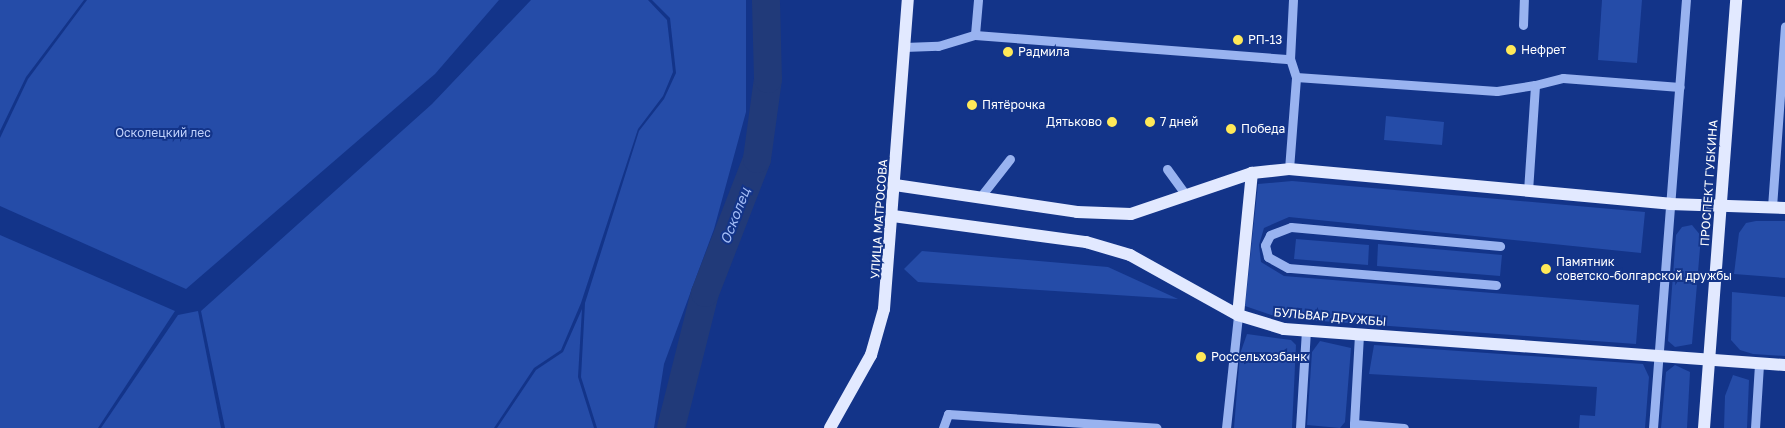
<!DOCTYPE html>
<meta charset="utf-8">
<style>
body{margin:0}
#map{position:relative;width:1785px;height:428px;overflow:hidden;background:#133489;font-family:"Golos Text",sans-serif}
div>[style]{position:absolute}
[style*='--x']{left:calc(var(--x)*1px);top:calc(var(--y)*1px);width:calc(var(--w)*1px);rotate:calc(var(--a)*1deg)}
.green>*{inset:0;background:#254ca8}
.river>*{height:28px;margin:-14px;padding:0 14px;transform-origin:14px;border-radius:14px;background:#213a79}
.minor>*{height:9px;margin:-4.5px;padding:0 4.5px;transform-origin:4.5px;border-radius:4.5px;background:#99b3f0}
.major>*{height:12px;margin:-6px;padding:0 6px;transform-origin:6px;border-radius:6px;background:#e2e9ff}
.dots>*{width:14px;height:14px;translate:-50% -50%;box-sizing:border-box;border:2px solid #133489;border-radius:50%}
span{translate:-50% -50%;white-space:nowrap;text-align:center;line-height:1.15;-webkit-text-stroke:4px #133489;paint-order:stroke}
.poi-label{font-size:12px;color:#fff}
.left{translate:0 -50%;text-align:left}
.right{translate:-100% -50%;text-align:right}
.park-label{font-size:12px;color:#c0d1fc}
.street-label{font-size:12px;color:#fff}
.water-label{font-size:14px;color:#a5bef7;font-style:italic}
</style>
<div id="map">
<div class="green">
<i style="clip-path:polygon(0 0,84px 0,26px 77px,0 131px)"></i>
<i style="clip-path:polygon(87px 0,499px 0,435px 74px,186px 289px,0 206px,0 138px,28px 79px)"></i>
<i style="clip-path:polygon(531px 0,648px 0,667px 20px,673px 72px,663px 96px,638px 129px,581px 303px,561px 350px,534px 368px,494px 428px,225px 428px,201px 311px,432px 104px)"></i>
<i style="clip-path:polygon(652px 0,746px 0,746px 112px,714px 229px,664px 364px,654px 428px,597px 428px,581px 377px,585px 303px,639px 131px,664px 99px,676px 73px,670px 18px)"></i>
<i style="clip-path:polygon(1602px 0,1642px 0,1637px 63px,1598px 60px)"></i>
<i style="clip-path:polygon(1386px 116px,1444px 122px,1442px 145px,1384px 140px)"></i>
<i style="clip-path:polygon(1292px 181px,1645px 212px,1641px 253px,1289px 217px,1264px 228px,1259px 245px,1261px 262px,1284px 276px,1639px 305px,1636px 344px,1280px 318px,1245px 306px,1258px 184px)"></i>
<i style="clip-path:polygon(1756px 221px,1785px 221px,1785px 278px,1734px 274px,1739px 233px,1746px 223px)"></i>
<i style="clip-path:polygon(1692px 225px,1701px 236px,1692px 344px,1675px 347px,1668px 341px,1676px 235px,1682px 227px)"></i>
<i style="clip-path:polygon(0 235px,175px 311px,98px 428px,0 428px)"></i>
<i style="clip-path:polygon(1296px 239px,1369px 245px,1368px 265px,1294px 259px)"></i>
<i style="clip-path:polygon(1378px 244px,1502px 255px,1500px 276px,1377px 266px)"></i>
<i style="clip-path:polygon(922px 251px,1108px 267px,1178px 299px,918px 282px,904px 269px)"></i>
<i style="clip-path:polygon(1732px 292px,1785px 297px,1785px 356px,1753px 354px,1740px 350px,1731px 340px)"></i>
<i style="clip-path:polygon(582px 309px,578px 377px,594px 428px,497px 428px,536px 370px,563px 352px)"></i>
<i style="clip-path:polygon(198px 311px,221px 428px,101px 428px,178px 315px)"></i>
<i style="clip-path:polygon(1247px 334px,1291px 340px,1296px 345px,1292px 428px,1234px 428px,1240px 354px)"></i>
<i style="clip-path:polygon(1320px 341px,1351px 348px,1345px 422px,1340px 428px,1307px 425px,1312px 352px)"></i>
<i style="clip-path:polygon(1374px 345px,1643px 364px,1649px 377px,1645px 428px,1579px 428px,1580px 415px,1595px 416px,1597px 387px,1369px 374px)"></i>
<i style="clip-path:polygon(1675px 365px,1690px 372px,1687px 428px,1661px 428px,1666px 372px)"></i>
<i style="clip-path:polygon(1733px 375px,1749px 380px,1747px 428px,1724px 428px,1725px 396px)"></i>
</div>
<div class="river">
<i style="--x:671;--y:428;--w:139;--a:-75.9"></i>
<i style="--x:705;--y:293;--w:144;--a:-68.8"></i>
<i style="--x:757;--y:159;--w:81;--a:-82.2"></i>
<i style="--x:768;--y:79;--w:79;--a:-91.5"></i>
</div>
<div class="minor">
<i style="--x:978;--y:0;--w:35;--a:95"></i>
<i style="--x:975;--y:35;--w:316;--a:4.4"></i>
<i style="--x:1523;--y:25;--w:25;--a:-88"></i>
<i style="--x:904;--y:47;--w:34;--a:-2"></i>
<i style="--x:938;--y:46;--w:39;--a:-17"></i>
<i style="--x:1296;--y:77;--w:201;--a:4"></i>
<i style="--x:1497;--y:91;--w:38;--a:-9"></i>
<i style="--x:1167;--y:169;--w:32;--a:54"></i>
<i style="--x:1289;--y:169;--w:92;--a:-85.6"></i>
<i style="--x:1296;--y:77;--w:19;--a:-108"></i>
<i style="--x:1290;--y:59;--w:59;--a:-87.1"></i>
<i style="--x:1528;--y:191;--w:106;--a:-86.2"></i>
<i style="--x:1535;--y:85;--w:29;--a:-14"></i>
<i style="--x:1563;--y:78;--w:117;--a:4.4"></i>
<i style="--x:981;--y:196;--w:47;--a:-51.9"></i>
<i style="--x:1772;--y:207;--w:181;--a:-85.9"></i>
<i style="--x:1496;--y:285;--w:209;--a:-175.3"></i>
<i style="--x:1288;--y:268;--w:23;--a:-151"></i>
<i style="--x:1268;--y:257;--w:12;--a:-104"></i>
<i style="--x:1265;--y:245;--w:11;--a:-63"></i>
<i style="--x:1270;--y:235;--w:22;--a:-21"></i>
<i style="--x:1291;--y:227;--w:210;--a:5.2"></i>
<i style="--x:1354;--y:424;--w:90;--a:-86.8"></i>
<i style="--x:943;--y:428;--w:15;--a:-70"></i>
<i style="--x:948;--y:414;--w:209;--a:3.8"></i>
<i style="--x:1226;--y:428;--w:114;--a:-83.9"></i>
<i style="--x:1300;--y:428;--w:98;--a:-86.5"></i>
<i style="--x:1354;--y:428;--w:4;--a:-90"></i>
<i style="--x:1354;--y:424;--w:50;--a:4.6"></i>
<i style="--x:1653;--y:428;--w:429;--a:-85.6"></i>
<i style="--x:1755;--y:428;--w:64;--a:-86.4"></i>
</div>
<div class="major">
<i style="--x:895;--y:185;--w:184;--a:8.4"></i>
<i style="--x:1077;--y:212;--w:54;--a:2.1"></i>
<i style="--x:1131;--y:214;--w:128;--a:-18.7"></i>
<i style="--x:1252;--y:173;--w:37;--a:-6"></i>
<i style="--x:1289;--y:169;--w:383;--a:5.2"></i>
<i style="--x:1670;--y:204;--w:115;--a:2"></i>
<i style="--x:893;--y:216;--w:195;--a:7.7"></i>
<i style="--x:1086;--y:242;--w:46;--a:16.5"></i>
<i style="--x:1130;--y:255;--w:124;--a:29.1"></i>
<i style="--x:1238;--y:315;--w:48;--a:16.9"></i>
<i style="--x:1284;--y:329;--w:502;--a:4.11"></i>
<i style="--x:1238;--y:315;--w:143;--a:-84.4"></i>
<i style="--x:830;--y:428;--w:84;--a:-60.7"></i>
<i style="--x:871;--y:355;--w:48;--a:-74.2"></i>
<i style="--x:884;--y:309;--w:310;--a:-85.6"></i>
<i style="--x:1704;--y:428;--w:429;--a:-85.7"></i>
</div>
<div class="dots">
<i style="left:1238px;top:40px;background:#ffe958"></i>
<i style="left:1511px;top:50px;background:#ffe958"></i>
<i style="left:1008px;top:52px;background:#ffe958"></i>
<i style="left:972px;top:105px;background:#ffe958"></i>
<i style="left:1112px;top:122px;background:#ffe958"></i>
<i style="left:1150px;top:122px;background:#ffe958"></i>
<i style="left:1231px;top:129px;background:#ffe958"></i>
<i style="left:1546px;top:269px;background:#ffe958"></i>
<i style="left:1201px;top:357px;background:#ffe958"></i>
</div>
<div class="poi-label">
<span class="left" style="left:1248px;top:40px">РП-13</span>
<span class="left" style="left:1521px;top:50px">Нефрет</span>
<span class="left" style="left:1018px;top:52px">Радмила</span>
<span class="left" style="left:982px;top:105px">Пятёрочка</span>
<span class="right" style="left:1102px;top:122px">Дятьково</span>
<span class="left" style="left:1160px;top:122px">7 дней</span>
<span class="left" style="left:1241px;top:129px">Победа</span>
<span class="left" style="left:1556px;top:269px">Памятник<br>советско-болгарской дружбы</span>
<span class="left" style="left:1211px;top:357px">Россельхозбанк</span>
</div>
<div class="park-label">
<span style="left:163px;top:133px">Осколецкий лес</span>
</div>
<div class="street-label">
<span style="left:1709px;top:183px;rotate:-86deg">ПРОСПЕКТ ГУБКИНА</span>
<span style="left:879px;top:219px;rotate:-86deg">УЛИЦА МАТРОСОВА</span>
<span style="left:1330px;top:317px;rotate:5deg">БУЛЬВАР ДРУЖБЫ</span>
</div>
<div class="water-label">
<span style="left:735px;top:216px;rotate:-69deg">Осколец</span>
</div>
</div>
